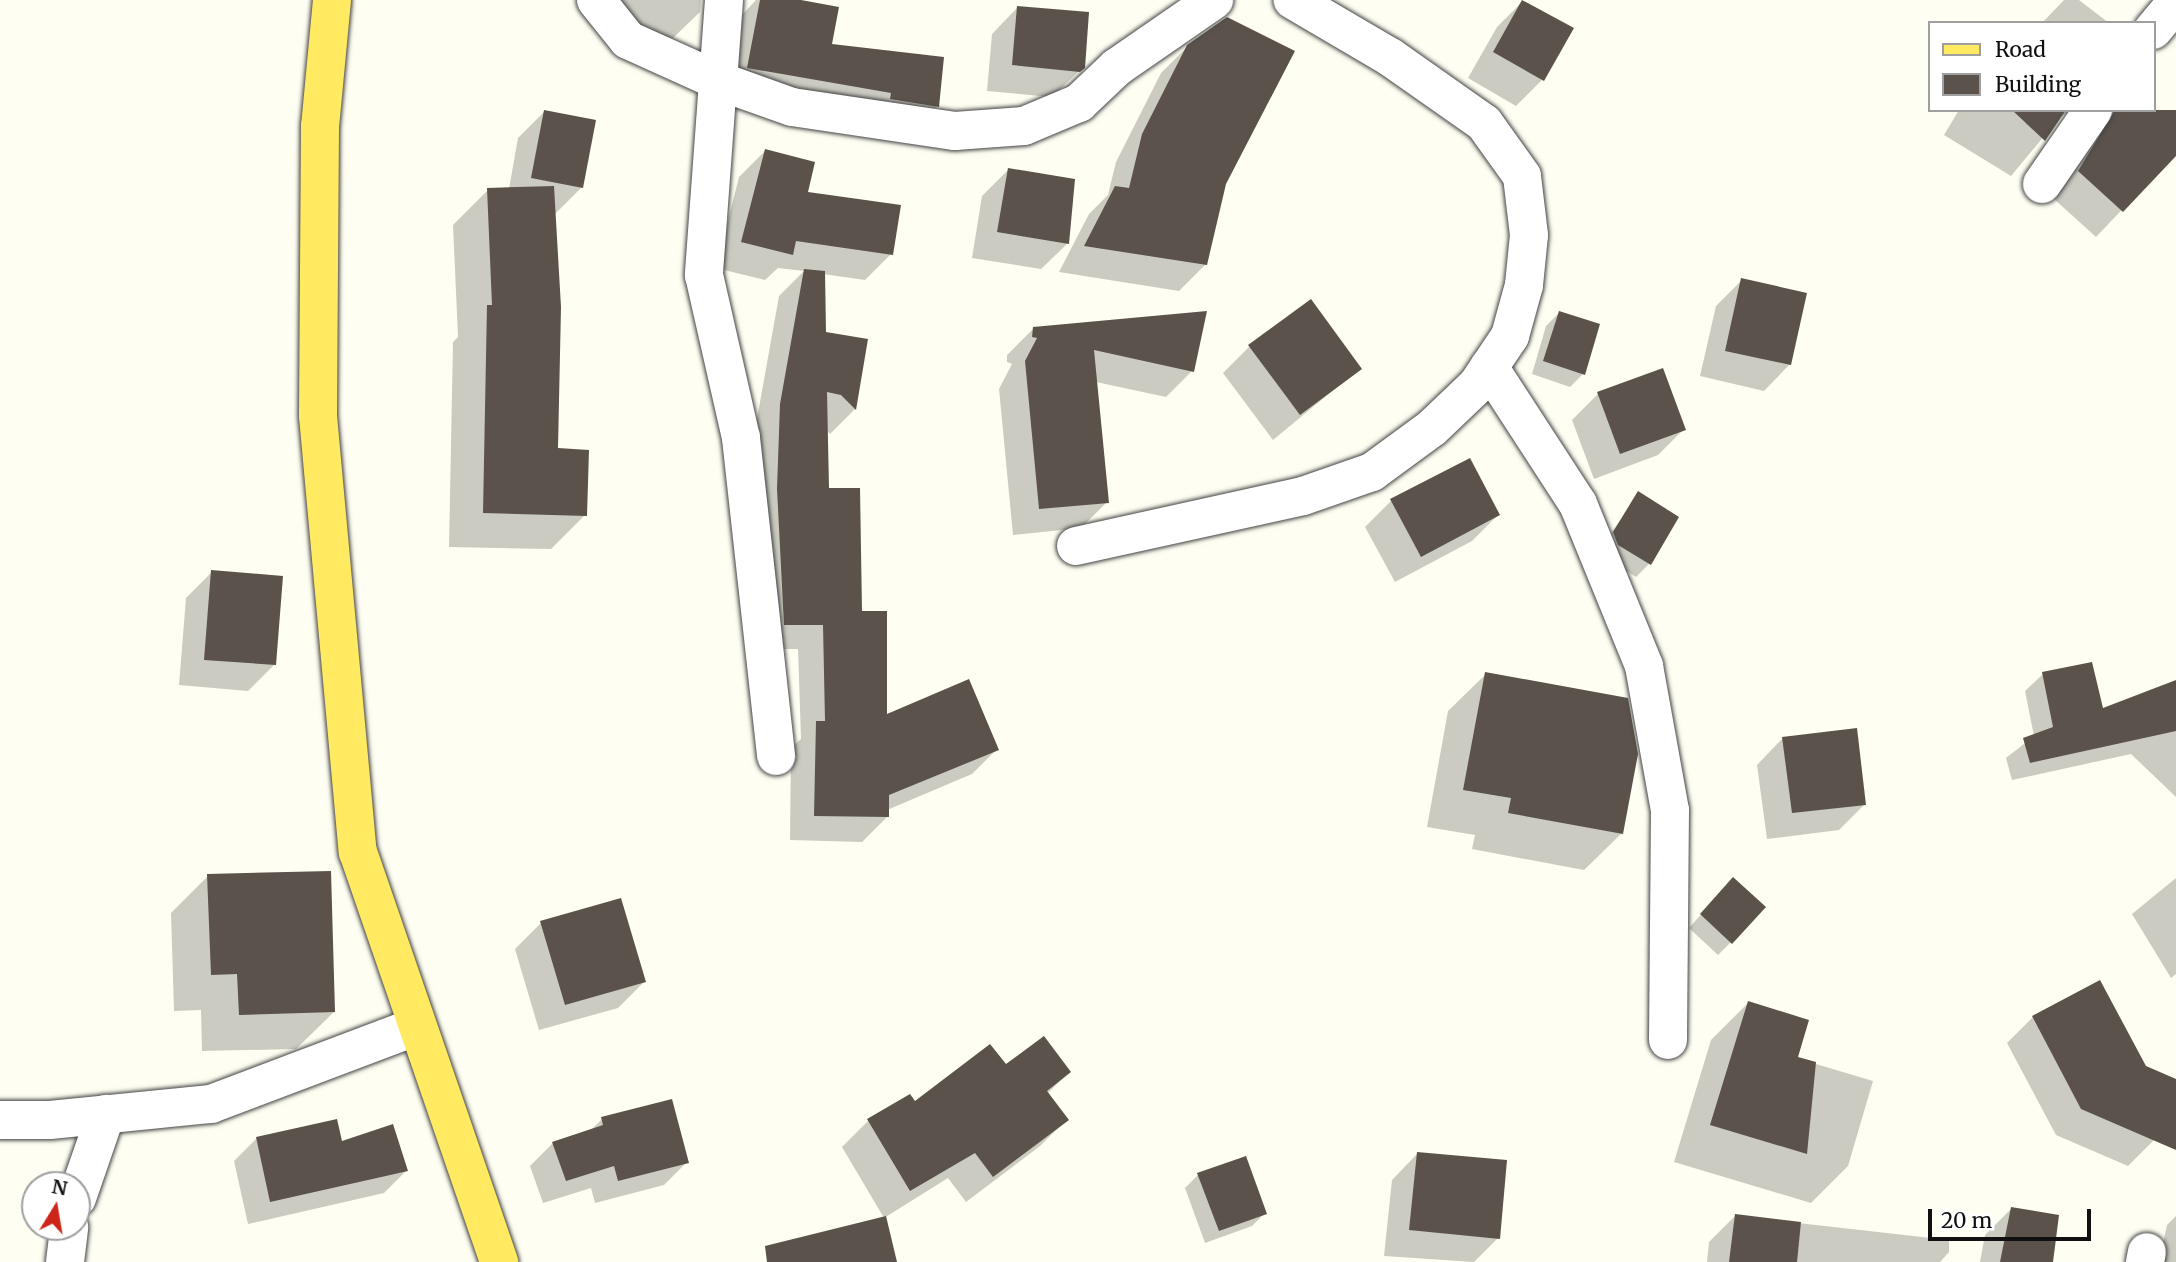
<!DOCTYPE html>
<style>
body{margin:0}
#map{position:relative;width:2176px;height:1262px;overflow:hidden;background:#fffef2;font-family:Merriweather,serif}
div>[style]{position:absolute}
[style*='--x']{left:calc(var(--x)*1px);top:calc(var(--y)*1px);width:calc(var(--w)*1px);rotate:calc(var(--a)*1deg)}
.shadow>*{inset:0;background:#0003}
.building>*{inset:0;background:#5a524b}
.roads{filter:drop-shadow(0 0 2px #434343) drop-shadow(0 0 2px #434343)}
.minor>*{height:38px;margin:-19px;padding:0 19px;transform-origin:19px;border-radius:19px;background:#fff}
.major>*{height:38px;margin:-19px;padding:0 19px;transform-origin:19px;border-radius:19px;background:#ffea62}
span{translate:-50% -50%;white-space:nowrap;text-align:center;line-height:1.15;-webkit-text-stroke:7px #fff;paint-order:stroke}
.legend{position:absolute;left:1928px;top:21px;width:228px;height:91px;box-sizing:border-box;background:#fff;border:2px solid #9f9f9f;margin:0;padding:9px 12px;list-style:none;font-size:21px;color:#101010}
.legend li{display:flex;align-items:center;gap:14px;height:35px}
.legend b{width:35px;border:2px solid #9f9f9f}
.north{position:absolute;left:21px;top:1171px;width:70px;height:70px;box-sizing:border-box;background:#fff;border:2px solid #9f9f9f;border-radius:50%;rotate:11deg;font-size:19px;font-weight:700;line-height:28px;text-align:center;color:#101010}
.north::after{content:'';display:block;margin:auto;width:24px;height:32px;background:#cd251a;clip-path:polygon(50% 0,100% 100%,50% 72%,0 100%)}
.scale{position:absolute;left:1928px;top:1209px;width:163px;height:32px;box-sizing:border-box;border:4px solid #101010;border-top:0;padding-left:9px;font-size:21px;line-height:24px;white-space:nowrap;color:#101010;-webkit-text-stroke:5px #fff;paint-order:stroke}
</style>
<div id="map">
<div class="shadow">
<i style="clip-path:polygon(611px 0,701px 0,700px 12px,673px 38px,607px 28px)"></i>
<i style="clip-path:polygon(756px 0,791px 0,830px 45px,937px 106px,916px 128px,726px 89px,740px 17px)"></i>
<i style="clip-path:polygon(2064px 0,2079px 0,2109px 23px,2042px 23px)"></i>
<i style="clip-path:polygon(1523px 1px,1572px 29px,1542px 80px,1516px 106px,1468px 78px,1497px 27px)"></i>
<i style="clip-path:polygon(1018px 7px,1083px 67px,1052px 97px,987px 91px,992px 34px)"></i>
<i style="clip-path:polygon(1188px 46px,1225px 183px,1205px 265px,1179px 291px,1059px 272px,1089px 214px,1108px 195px,1116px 162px,1161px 73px)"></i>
<i style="clip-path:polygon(1959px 110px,2124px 110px,2174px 155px,2096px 237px,2053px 198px,2079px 117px,2067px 113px,2060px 117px,2011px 176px,1944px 135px)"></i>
<i style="clip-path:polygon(544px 112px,581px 188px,555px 214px,556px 450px,585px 515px,551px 549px,449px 547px,453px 342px,458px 337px,453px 225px,488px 190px,509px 189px,518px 138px)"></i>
<i style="clip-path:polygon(765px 151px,806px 193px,891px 254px,865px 280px,823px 274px,824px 333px,866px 340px,855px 409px,830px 434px,826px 429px,827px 490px,885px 717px,997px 749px,972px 774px,887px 810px,887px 817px,862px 842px,790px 840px,791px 748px,801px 739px,798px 649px,759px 649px,755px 430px,779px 296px,804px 271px,778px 268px,765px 280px,716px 268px,739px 177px)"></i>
<i style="clip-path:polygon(1008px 170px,1068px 243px,1041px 269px,972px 258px,982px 196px)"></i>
<i style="clip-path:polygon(1742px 280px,1790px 364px,1764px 391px,1700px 376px,1716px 306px)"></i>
<i style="clip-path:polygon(1310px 301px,1360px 368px,1273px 440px,1223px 373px,1249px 347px)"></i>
<i style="clip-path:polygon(1559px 313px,1583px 374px,1570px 387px,1532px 374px,1546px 326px)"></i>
<i style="clip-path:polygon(1033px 329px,1192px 371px,1166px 397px,1096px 382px,1107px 502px,1081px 528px,1013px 535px,999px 389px,1012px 364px,1007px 362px,1007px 355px)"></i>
<i style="clip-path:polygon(1598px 394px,1684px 429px,1658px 455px,1594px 479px,1572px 420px)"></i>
<i style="clip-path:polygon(1639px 494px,1649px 564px,1636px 577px,1606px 558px,1601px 547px)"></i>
<i style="clip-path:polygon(1391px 501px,1498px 515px,1472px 541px,1395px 582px,1365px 527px)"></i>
<i style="clip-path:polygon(212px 572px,275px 664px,248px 691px,179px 685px,186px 598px)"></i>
<i style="clip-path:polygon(1486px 674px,1622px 833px,1584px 870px,1472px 849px,1475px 835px,1427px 827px,1448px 711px)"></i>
<i style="clip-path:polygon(2043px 674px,2101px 710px,2176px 682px,2176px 797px,2131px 754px,2012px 780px,2006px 758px,2034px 736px,2025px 691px)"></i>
<i style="clip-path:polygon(1783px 738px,1865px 804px,1839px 830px,1767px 839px,1757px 765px)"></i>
<i style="clip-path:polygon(208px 876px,334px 1012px,296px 1049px,202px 1051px,201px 1010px,174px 1011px,171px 913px)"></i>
<i style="clip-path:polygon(2176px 878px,2176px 974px,2171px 978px,2132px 914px)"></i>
<i style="clip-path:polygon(1720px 893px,1731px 942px,1718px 955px,1689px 928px)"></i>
<i style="clip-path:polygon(541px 923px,644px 982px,618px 1008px,539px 1030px,515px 949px)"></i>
<i style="clip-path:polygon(1748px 1003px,1796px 1058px,1873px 1081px,1848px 1166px,1811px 1203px,1674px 1162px,1711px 1040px)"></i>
<i style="clip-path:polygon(2033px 1017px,2176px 1081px,2154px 1140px,2128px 1166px,2056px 1135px,2007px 1043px)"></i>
<i style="clip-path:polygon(1006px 1067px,1069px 1072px,1047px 1094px,1066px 1120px,1040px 1146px,966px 1202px,948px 1178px,884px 1218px,842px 1147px,868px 1121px,910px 1096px,914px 1104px)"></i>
<i style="clip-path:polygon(602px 1119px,687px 1162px,664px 1185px,595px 1203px,591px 1188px,543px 1203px,530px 1166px,553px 1143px,590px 1131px)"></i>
<i style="clip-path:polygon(257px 1138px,340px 1144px,406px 1171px,384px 1193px,248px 1224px,234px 1161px)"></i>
<i style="clip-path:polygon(1418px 1153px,1498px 1238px,1474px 1262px,1384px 1256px,1392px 1180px)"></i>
<i style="clip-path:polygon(1198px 1175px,1265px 1213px,1252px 1226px,1205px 1243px,1185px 1188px)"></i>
<i style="clip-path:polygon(2011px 1209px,2051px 1262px,1980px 1262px,1985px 1235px)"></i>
<i style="clip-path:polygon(1735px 1216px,1949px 1240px,1949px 1252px,1940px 1262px,1707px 1262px,1709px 1242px)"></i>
<i style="clip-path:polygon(2176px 1216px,2176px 1262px,2159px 1262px,2167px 1225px)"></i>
</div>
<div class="building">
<i style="clip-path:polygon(760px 0,801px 0,839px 7px,832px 44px,944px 57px,939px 107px,890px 99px,891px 93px,747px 68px)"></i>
<i style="clip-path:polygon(1522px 0,1574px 28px,1544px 81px,1493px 52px)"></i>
<i style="clip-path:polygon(1017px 6px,1089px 12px,1085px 68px,1080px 72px,1012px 65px)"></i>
<i style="clip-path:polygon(1227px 17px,1295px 51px,1226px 184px,1207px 265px,1084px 246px,1115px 186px,1129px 188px,1142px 134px,1187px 45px)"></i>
<i style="clip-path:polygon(544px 110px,596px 120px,583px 188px,531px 178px)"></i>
<i style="clip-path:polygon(2012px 110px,2066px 110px,2045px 141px)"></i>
<i style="clip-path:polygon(2115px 110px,2176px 110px,2176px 156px,2123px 212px,2078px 171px)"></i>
<i style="clip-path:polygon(765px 149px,815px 162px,808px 192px,901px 205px,893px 255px,796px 241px,793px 255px,741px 242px)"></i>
<i style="clip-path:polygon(1008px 168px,1075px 179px,1069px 244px,997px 232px)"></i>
<i style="clip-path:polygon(554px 186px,561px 307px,558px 448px,589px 450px,587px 516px,483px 513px,487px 305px,492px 305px,487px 188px)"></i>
<i style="clip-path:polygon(804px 269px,825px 271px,826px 332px,868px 339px,856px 410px,841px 395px,827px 392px,829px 488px,860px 488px,862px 611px,887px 611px,887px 714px,969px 679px,999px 750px,889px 795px,889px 817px,814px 816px,816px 721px,825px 721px,823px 625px,784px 625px,777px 489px,780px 404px)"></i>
<i style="clip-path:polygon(1741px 278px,1807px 293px,1791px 365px,1725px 351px)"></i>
<i style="clip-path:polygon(1311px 299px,1362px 369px,1300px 415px,1248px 345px)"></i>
<i style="clip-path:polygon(1207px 311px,1194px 372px,1094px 350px,1109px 503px,1039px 509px,1025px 361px,1037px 338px,1032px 337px,1033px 327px)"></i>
<i style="clip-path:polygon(1559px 311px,1600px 324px,1585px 375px,1543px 361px)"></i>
<i style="clip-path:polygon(1663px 368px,1686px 430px,1620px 454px,1597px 392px)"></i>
<i style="clip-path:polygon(1470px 458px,1500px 515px,1421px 557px,1390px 499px)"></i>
<i style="clip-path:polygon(1638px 491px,1679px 517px,1651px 565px,1618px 545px,1613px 532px)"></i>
<i style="clip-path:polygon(211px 570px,283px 576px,276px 665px,204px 660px)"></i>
<i style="clip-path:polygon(2092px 662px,2103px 708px,2176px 680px,2176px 731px,2030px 763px,2023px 738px,2053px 727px,2042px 672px)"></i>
<i style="clip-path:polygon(1485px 672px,1628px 698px,1638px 754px,1623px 834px,1508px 813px,1511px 798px,1463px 790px)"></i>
<i style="clip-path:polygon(1857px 728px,1866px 805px,1792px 813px,1782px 737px)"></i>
<i style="clip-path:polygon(331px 871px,335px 1012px,239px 1015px,237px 974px,211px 975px,207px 874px)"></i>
<i style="clip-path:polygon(1733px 877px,1766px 907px,1732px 944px,1700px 914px)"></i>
<i style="clip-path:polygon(621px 898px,646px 982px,565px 1005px,540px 921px)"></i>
<i style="clip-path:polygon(2100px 980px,2146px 1066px,2176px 1079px,2176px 1150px,2081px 1109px,2032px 1016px)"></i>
<i style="clip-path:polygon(1748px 1001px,1809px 1020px,1798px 1057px,1816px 1062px,1807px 1154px,1710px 1125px)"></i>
<i style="clip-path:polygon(1044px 1036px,1071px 1072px,1047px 1091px,1069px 1120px,993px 1177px,975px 1153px,910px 1191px,867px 1119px,910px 1094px,915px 1101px,990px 1044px,1006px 1064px)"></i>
<i style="clip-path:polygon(672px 1099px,689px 1163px,618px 1181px,614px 1166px,566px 1181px,552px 1142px,603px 1125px,601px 1117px)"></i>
<i style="clip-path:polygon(337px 1119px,342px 1141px,393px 1124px,408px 1171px,270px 1202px,256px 1137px)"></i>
<i style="clip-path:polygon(1417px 1152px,1507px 1160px,1500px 1239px,1409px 1230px)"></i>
<i style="clip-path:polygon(1246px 1156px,1267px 1214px,1219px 1231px,1197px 1173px)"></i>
<i style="clip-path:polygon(2011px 1207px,2059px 1215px,2053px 1262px,2000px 1262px)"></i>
<i style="clip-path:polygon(1735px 1214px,1801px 1222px,1797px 1262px,1729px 1262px)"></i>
<i style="clip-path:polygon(886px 1216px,897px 1262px,767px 1262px,765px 1246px)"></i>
</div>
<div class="roads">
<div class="minor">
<i style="--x:596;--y:0;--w:51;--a:51.3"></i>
<i style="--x:628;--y:40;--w:100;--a:24.3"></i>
<i style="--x:719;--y:81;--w:77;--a:19.6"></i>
<i style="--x:792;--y:107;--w:165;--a:8.4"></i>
<i style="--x:955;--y:131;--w:69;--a:-4.1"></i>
<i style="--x:1024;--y:126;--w:60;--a:-22.7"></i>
<i style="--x:1079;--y:103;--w:52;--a:-43.5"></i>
<i style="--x:1117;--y:67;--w:118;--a:-34.6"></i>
<i style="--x:724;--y:0;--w:276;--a:94.2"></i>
<i style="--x:704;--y:275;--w:167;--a:77.2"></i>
<i style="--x:741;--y:438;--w:320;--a:83.7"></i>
<i style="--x:2153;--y:30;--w:35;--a:-50"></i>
<i style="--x:2042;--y:184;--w:90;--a:-55.4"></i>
<i style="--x:1489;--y:367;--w:163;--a:57"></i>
<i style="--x:1578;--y:504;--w:175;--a:67.8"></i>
<i style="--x:1644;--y:666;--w:146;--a:79.8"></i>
<i style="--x:1670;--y:810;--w:230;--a:90.5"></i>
<i style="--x:1076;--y:546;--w:232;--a:-12.4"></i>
<i style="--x:1303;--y:496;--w:73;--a:-19.2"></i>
<i style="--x:1372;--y:472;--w:74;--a:-36.3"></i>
<i style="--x:1432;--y:428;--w:62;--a:-43.7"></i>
<i style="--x:1477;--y:385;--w:59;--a:-56"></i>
<i style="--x:1510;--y:336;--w:53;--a:-74.6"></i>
<i style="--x:1524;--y:285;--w:50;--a:-84.3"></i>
<i style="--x:1529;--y:235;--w:59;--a:-96.8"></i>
<i style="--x:1522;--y:176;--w:65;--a:-125.6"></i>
<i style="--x:1484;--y:123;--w:115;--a:-144.9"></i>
<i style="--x:1390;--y:57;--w:113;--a:-149.6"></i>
<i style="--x:0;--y:1120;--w:50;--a:0"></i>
<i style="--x:50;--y:1120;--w:162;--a:-5.7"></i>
<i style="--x:211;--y:1104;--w:220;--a:-20.7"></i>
<i style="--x:77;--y:1198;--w:89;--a:-71"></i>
<i style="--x:65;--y:1262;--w:35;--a:-83"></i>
<i style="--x:2145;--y:1262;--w:10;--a:-79"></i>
</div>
<div class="major">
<i style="--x:332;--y:0;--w:127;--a:95.4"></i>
<i style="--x:320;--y:126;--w:290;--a:90.4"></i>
<i style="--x:318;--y:416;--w:438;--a:84.8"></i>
<i style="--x:358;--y:852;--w:434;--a:71"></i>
</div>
</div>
<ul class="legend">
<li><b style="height:9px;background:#ffea62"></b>Road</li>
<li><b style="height:19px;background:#5a524b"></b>Building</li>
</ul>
<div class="north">N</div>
<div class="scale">20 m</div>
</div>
